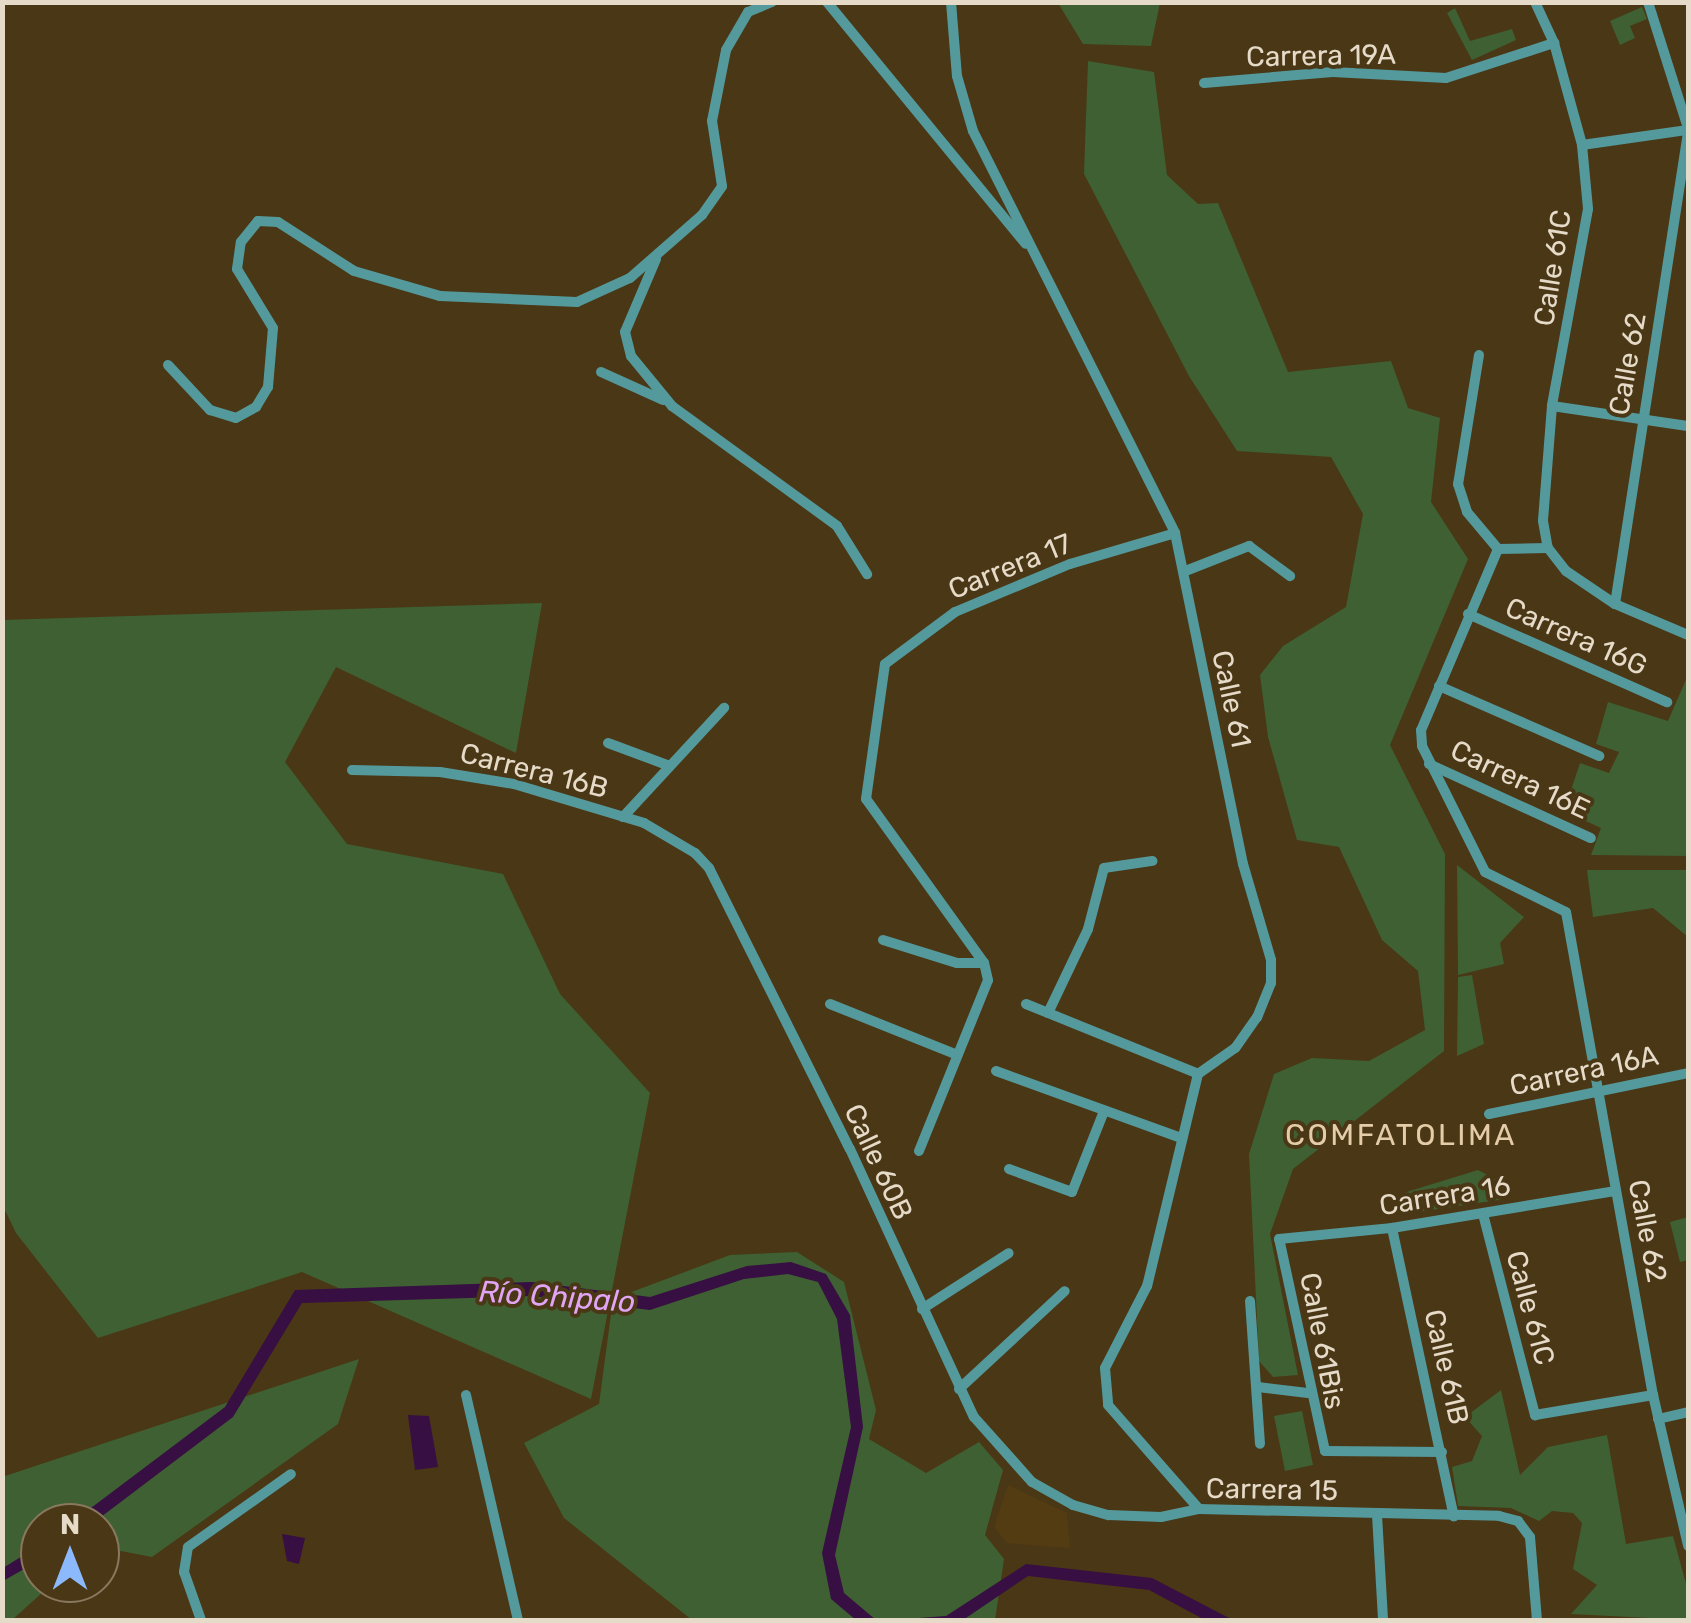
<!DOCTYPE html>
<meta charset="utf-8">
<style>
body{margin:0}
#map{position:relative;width:1691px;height:1623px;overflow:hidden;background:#4a3716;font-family:Rubik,sans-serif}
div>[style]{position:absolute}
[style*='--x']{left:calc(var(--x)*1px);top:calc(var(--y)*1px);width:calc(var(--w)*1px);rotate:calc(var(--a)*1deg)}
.built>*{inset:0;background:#533c12}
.green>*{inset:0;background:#3e6032}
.water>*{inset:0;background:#370f42}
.minor>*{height:10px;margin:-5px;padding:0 5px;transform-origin:5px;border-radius:5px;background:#549a9c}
span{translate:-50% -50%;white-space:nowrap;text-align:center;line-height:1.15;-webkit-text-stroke:8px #4a3716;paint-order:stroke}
.street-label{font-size:28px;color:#e6dac8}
.neighbourhood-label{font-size:30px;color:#e3cca7;letter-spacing:2.5px}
.water-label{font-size:30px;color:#e2a4f4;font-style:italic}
.frame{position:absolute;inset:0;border:5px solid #e6dac8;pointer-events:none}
.north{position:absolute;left:20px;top:1503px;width:100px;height:100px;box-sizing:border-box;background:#4a3716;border:2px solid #88785d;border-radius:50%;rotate:0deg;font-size:28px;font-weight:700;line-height:40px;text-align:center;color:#e6dac8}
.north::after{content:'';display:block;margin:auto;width:35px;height:45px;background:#8cb9fc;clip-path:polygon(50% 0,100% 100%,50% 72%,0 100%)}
</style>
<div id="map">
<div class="built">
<i style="clip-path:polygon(1008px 1485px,1067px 1513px,1070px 1548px,1007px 1543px,994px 1527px)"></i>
</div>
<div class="green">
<i style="clip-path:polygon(1058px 3px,1160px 3px,1151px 46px,1083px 44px)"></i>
<i style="clip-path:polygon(1642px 7px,1647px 19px,1630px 26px,1635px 38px,1620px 45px,1610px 21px)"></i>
<i style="clip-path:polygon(1455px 8px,1470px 41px,1512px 29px,1516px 40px,1472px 60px,1447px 13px)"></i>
<i style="clip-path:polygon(1088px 61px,1154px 72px,1167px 175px,1198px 204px,1218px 203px,1288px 372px,1391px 361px,1408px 408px,1440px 418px,1431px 502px,1468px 559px,1390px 745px,1445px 854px,1444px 1051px,1293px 1169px,1270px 1234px,1298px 1375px,1273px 1377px,1259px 1361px,1249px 1154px,1274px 1074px,1312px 1058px,1369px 1061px,1425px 1030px,1418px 971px,1382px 940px,1339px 847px,1297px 840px,1268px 737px,1260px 675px,1283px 646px,1346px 607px,1363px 514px,1331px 457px,1237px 451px,1189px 376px,1084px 174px)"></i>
<i style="clip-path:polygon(542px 603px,516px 753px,336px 667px,285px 762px,347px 844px,503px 874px,560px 994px,650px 1093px,591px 1399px,302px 1272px,98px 1338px,16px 1233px,2px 1204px,2px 620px)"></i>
<i style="clip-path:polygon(1688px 675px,1688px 856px,1591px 855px,1601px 828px,1564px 811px,1580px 763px,1609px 773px,1619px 752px,1596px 744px,1608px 702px,1668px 721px)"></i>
<i style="clip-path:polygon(1457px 865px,1524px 917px,1500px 943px,1504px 964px,1458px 975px)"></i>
<i style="clip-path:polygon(1587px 870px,1688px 870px,1688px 937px,1653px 908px,1593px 917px)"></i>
<i style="clip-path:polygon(1472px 975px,1484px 1044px,1457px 1056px,1458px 977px)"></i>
<i style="clip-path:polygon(1478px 1170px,1495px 1179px,1505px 1199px,1404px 1214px,1400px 1194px)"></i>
<i style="clip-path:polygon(1688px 1217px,1688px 1260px,1680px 1262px,1670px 1222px)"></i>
<i style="clip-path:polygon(797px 1252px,844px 1282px,876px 1410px,869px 1439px,926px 1473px,979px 1442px,1003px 1470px,985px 1535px,1004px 1559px,995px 1620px,692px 1620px,564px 1518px,524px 1443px,599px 1404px,613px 1299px,730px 1255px)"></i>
<i style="clip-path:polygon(359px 1359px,338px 1424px,152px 1557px,100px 1547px,100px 1523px,40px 1523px,40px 1583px,53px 1583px,12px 1620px,3px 1620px,2px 1477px)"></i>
<i style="clip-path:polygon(1501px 1390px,1520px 1475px,1548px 1447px,1607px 1435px,1626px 1544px,1673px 1536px,1688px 1591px,1688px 1620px,1571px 1614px,1597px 1585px,1573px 1569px,1582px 1523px,1573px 1513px,1552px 1511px,1539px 1521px,1511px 1508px,1458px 1506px,1452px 1467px,1472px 1461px,1482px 1436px,1465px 1417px)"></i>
<i style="clip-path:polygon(1302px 1411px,1313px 1465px,1285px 1471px,1274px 1416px)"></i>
</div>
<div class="water">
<i style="clip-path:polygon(791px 1262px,826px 1274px,850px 1315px,863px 1427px,835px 1555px,844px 1593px,876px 1620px,856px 1620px,831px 1599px,822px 1553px,851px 1427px,837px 1319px,818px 1282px,788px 1274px,744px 1279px,650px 1310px,532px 1296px,302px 1303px,233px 1417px,93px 1523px,71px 1523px,225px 1407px,295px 1290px,532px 1282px,650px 1297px,747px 1266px)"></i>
<i style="clip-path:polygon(408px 1415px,429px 1416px,438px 1467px,415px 1470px)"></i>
<i style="clip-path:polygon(282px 1534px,305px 1538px,299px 1564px,287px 1561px)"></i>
<i style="clip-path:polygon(40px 1545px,40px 1560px,3px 1581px,3px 1568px)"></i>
<i style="clip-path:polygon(1026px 1564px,1152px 1578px,1233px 1620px,1205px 1620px,1149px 1590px,1028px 1576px,963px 1620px,892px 1620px,946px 1616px)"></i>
</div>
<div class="minor">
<i style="--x:827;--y:2;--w:313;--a:50.6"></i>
<i style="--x:951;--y:2;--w:74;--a:85.4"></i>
<i style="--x:957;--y:76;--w:57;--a:73.8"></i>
<i style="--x:973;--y:131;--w:450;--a:63.3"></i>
<i style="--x:1175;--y:533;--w:338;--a:78.4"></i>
<i style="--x:1243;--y:864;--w:100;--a:73.7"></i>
<i style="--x:1271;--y:960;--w:23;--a:90"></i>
<i style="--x:1271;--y:983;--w:37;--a:112"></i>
<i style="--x:1257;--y:1017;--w:38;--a:125"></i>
<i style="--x:1235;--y:1048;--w:45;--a:144.9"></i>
<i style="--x:1198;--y:1074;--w:218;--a:103.5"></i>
<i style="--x:1147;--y:1286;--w:92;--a:117.1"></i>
<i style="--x:1105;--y:1368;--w:37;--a:85"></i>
<i style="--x:1108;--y:1405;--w:138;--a:48.8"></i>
<i style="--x:1535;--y:2;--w:45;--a:65.1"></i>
<i style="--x:1554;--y:43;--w:106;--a:74.6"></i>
<i style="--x:1582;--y:145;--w:64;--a:84.6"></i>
<i style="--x:1588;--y:209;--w:200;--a:100.4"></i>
<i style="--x:1552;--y:406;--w:115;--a:94.5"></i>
<i style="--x:1543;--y:521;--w:27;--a:80"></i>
<i style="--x:1648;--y:2;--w:132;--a:72.4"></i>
<i style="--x:1204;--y:83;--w:129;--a:-4.9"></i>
<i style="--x:1333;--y:72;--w:113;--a:3"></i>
<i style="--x:1446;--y:78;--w:114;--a:-18"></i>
<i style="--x:1582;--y:145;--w:107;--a:-8.1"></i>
<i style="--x:656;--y:259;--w:79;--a:113"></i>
<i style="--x:625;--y:332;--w:25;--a:76"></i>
<i style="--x:631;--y:356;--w:65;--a:50.6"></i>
<i style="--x:672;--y:406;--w:204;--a:36"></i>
<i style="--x:837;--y:526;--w:57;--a:58"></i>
<i style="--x:1479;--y:355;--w:131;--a:99.2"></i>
<i style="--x:1458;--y:484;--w:29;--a:72"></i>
<i style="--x:1467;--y:512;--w:48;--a:50"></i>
<i style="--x:168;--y:365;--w:62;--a:47"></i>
<i style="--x:210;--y:410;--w:27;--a:17"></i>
<i style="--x:236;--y:418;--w:23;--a:-29"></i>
<i style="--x:256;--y:407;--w:23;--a:-59"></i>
<i style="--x:268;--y:387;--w:59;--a:-85.2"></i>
<i style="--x:273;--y:328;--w:69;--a:-121.4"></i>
<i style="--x:237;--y:269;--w:27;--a:-82"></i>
<i style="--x:241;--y:242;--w:27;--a:-51"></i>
<i style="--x:258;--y:221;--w:20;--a:3"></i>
<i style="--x:278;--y:222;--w:90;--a:32.8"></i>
<i style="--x:354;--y:271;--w:90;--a:16.2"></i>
<i style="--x:440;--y:296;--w:137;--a:2.5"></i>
<i style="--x:577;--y:302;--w:58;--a:-24.4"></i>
<i style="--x:630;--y:278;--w:96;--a:-41.2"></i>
<i style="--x:702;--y:215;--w:35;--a:-55"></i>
<i style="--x:722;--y:186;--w:66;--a:-98.7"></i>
<i style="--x:712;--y:121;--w:72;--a:-78.8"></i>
<i style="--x:726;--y:50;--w:44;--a:-59.9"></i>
<i style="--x:748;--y:12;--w:26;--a:-23"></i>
<i style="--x:601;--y:372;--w:68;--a:24.3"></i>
<i style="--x:1552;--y:406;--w:137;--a:8.4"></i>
<i style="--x:1498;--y:549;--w:197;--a:113"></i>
<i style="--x:1421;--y:730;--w:16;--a:86"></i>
<i style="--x:1422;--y:746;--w:141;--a:63.4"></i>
<i style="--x:1485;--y:872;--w:90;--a:26.3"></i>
<i style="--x:1566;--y:912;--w:491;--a:79.8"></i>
<i style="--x:1653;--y:1395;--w:155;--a:76.9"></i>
<i style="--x:1498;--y:549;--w:50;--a:-1.1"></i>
<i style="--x:1548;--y:548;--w:29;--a:52"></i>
<i style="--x:1566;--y:571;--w:59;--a:34"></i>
<i style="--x:1615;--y:604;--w:79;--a:23"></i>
<i style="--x:1188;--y:570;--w:66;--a:-21.5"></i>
<i style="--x:1249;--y:546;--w:51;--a:36.2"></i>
<i style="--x:1615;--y:604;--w:477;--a:-81.2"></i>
<i style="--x:1468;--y:614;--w:218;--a:23.9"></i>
<i style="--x:1439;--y:686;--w:175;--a:23.6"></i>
<i style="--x:608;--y:743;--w:63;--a:20.4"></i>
<i style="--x:1429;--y:764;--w:178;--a:24.6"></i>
<i style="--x:352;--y:770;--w:88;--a:1.3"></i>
<i style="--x:440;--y:772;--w:75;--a:9.2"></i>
<i style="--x:514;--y:784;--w:136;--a:16.7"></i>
<i style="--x:644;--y:823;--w:59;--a:30.5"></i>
<i style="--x:695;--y:853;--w:21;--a:47"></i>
<i style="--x:709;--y:868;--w:314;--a:63.4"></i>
<i style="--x:850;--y:1149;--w:295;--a:65.2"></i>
<i style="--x:974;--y:1417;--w:87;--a:48.3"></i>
<i style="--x:1032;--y:1482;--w:47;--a:29.3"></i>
<i style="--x:1073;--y:1505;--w:37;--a:16"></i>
<i style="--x:1109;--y:1515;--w:52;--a:2.2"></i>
<i style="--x:1161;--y:1517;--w:39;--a:-12"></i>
<i style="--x:1199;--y:1509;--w:300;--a:1.3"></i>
<i style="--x:1499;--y:1516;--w:20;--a:15"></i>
<i style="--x:1518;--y:1521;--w:20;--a:53"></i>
<i style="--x:1530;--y:1537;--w:83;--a:85.2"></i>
<i style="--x:623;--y:817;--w:149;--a:-47.2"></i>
<i style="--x:883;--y:940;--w:77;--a:17.3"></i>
<i style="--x:957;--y:963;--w:27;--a:0"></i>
<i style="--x:830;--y:1004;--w:135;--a:21.8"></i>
<i style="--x:1026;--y:1004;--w:186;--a:22.1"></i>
<i style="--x:1048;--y:1013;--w:93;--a:-64.5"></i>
<i style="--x:1088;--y:929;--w:63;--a:-75.3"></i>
<i style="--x:1104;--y:868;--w:49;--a:-8.3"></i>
<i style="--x:996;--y:1071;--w:194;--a:19.9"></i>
<i style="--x:1489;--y:1114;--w:203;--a:-11.6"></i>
<i style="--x:919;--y:1151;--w:184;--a:-68"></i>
<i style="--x:988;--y:980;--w:17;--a:-103"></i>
<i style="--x:984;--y:963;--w:202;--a:-125.7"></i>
<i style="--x:866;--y:799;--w:136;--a:-82"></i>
<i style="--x:885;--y:664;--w:87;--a:-36.6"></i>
<i style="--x:955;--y:612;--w:125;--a:-22.7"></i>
<i style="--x:1070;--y:564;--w:109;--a:-16.4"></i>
<i style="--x:1009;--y:1169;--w:67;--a:20.1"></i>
<i style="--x:1072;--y:1192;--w:87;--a:-68.4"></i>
<i style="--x:1483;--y:1214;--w:208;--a:75.5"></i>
<i style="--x:1535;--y:1415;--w:120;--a:-9.6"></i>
<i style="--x:1392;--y:1228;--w:295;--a:77.9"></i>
<i style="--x:1250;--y:1301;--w:143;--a:86"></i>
<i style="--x:922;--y:1309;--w:103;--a:-32.8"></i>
<i style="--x:1258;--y:1387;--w:50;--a:6.8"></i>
<i style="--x:959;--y:1389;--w:144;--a:-42.8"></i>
<i style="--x:466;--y:1395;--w:231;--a:77"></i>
<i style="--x:1658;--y:1419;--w:31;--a:-13"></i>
<i style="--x:1442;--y:1452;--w:117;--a:-179.5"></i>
<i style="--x:1325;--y:1451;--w:217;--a:-102.2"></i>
<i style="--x:1279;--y:1239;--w:114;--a:-5.6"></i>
<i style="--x:1392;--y:1228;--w:227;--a:-9.4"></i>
<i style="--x:1377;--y:1515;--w:105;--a:86.7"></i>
<i style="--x:201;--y:1620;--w:51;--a:-109.5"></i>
<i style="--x:184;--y:1572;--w:25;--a:-81"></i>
<i style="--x:188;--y:1547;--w:126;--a:-35.3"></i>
</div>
<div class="street-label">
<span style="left:1321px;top:56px;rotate:-1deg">Carrera 19A</span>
<span style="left:1553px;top:268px;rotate:-81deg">Calle 61C</span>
<span style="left:1628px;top:364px;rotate:-80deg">Calle 62</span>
<span style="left:1010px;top:567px;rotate:-22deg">Carrera 17</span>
<span style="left:1576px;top:637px;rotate:24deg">Carrera 16G</span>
<span style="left:1231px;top:699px;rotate:78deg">Calle 61</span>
<span style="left:534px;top:771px;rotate:14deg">Carrera 16B</span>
<span style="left:1520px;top:780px;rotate:25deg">Carrera 16E</span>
<span style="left:1584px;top:1071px;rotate:-12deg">Carrera 16A</span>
<span style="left:878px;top:1162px;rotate:65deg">Calle 60B</span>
<span style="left:1445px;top:1196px;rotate:-9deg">Carrera 16</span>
<span style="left:1647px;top:1231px;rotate:79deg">Calle 62</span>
<span style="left:1530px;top:1308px;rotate:75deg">Calle 61C</span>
<span style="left:1322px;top:1341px;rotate:79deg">Calle 61Bis</span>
<span style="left:1446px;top:1367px;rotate:77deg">Calle 61B</span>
<span style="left:1272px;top:1490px;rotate:1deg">Carrera 15</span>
</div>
<div class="neighbourhood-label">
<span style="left:1401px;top:1135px">COMFATOLIMA</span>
</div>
<div class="water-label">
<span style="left:557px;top:1297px;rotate:4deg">Río Chipalo</span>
</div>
<div class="frame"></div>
<div class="north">N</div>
</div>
